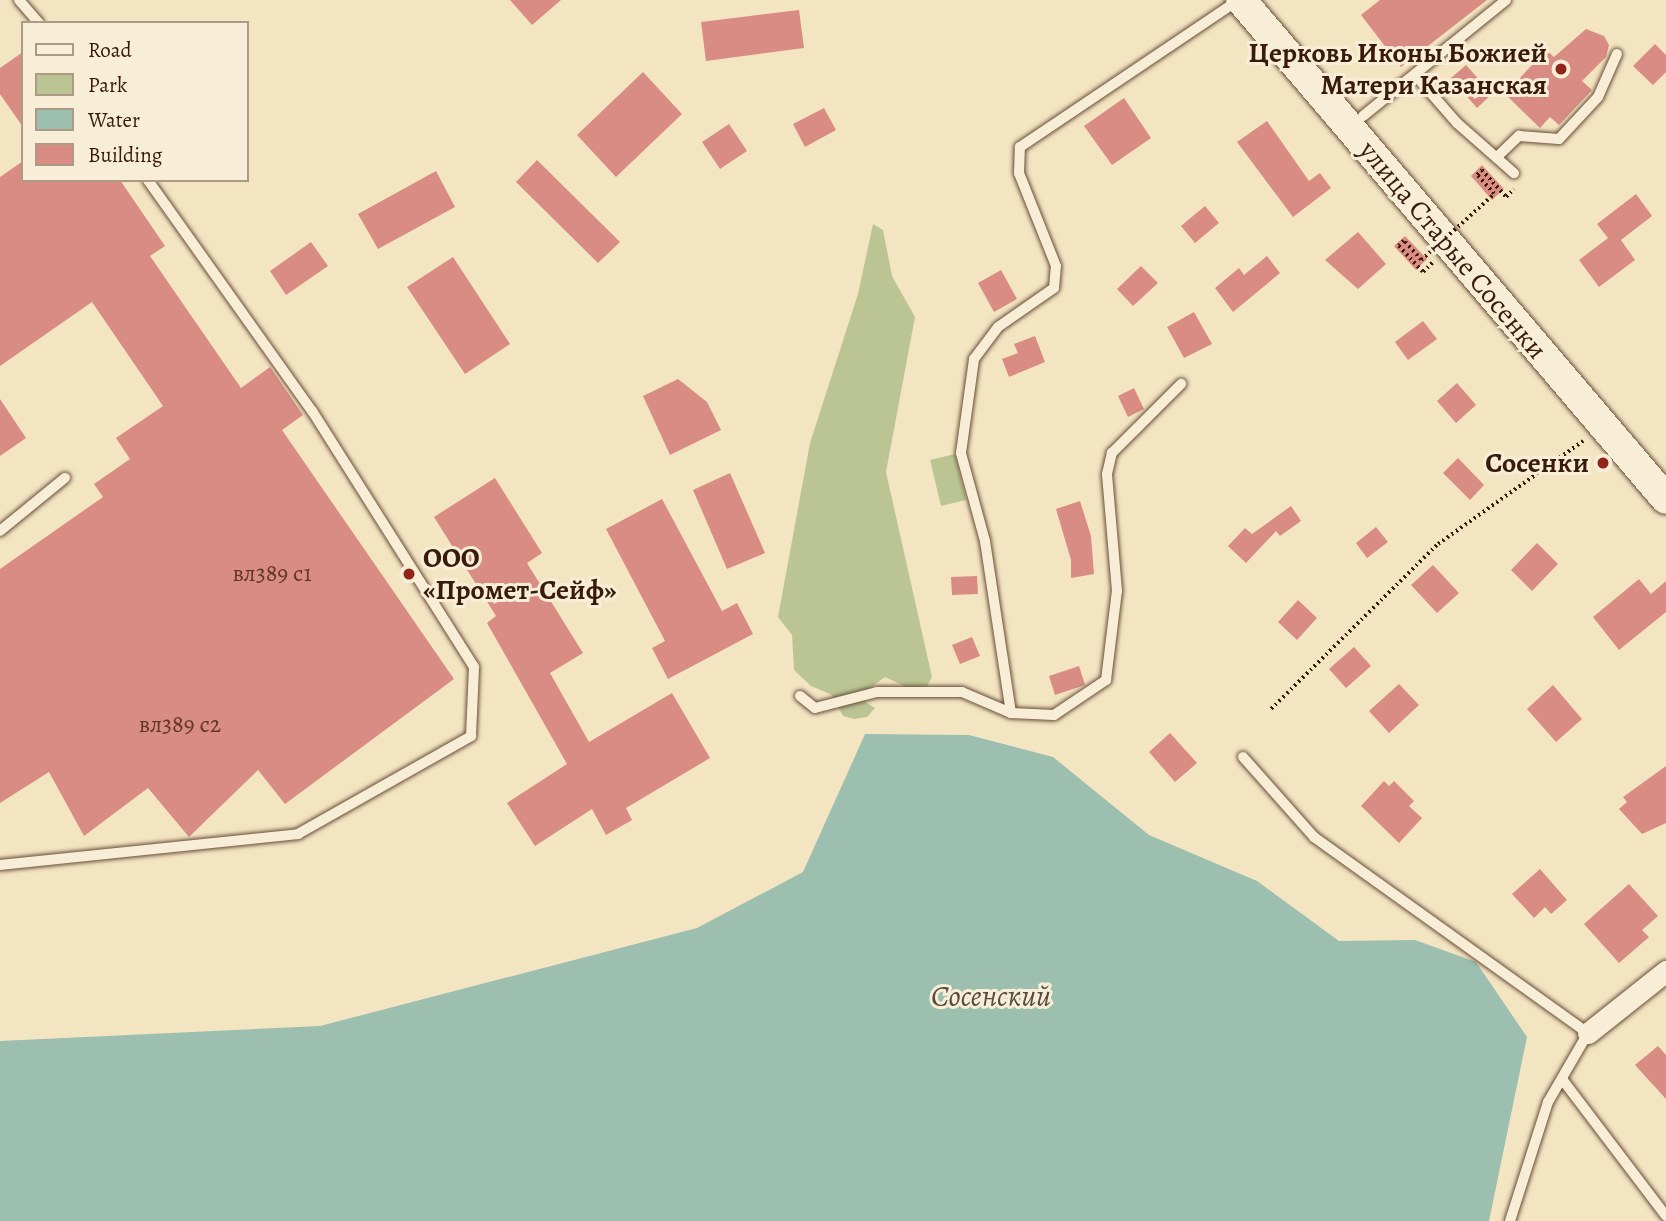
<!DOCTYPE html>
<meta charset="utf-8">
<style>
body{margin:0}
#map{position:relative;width:1666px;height:1221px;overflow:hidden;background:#f4e5c2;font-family:Alegreya,serif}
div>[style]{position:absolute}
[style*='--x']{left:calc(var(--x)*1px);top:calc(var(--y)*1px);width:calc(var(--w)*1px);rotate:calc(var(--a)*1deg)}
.green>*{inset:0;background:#bbc594}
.water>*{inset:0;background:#9cbfaf}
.building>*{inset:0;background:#d88c83}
.path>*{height:3.5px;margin-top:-1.75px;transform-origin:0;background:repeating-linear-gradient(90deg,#391b0b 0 2px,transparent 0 5.5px)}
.roads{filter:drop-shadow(0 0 2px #684e39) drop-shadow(0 0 2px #684e39)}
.lane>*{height:10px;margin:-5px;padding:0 5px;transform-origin:5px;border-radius:5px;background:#f8eed7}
.street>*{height:21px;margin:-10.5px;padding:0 10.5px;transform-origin:10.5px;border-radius:10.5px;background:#f8eed7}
.secondary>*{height:30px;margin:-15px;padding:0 15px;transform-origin:15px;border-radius:15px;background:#f8eed7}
.path-bridge>*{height:3.5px;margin-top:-1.75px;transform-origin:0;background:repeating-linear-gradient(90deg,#391b0b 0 2px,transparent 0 5.5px)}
.dots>*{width:19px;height:19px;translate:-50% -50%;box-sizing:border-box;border:4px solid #f8eed7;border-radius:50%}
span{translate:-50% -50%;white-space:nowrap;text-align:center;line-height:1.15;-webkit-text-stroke:6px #f8eed7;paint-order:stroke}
.number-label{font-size:24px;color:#613729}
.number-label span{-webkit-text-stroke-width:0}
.poi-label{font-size:28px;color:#391b0b;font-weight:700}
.right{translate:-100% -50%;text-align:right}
.left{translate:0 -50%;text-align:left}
.street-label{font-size:28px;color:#391b0b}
.water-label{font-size:30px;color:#574c3c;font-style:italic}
.legend{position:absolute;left:21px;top:21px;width:228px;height:161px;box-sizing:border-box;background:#f8eed7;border:2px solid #ac9a85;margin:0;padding:9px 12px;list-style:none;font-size:21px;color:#391b0b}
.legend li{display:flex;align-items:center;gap:14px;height:35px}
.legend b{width:35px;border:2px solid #ac9a85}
</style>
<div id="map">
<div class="green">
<i style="clip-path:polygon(873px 224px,883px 230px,892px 276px,915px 317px,886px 472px,932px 677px,926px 688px,915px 691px,885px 677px,867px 690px,865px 702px,875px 708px,867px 717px,854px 719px,843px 716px,832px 695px,811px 686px,794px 670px,792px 635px,778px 617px,810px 443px,858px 294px)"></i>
<i style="clip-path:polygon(955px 454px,966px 500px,941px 506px,930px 460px)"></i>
</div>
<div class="water">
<i style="clip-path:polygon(865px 734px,969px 735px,1053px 757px,1149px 835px,1257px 881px,1339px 941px,1415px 940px,1476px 962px,1527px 1037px,1489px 1221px,0 1221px,0 1041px,320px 1026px,697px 928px,803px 872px)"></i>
</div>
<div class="building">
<i style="clip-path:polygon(510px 0,561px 0,532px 25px)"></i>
<i style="clip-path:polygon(1380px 0,1487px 0,1401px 67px,1361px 15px)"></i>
<i style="clip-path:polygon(799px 10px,804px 48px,706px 61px,701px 22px)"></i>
<i style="clip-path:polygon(1586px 29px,1604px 36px,1609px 45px,1606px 57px,1582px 81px,1592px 90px,1559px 125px,1550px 117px,1540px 128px,1505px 94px,1546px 50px,1554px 57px)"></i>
<i style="clip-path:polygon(1655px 44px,1666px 55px,1666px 72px,1653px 85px,1633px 66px)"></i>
<i style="clip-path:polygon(23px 52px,23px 127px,0 94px,0 68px)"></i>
<i style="clip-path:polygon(1466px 65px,1492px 94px,1477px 108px,1451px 78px)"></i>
<i style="clip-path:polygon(643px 72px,682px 114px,616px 177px,577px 135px)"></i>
<i style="clip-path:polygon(1124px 98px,1151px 138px,1112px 165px,1084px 126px)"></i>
<i style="clip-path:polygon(824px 108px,836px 130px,805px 147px,793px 124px)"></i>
<i style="clip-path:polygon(1267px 121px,1309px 181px,1320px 173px,1331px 188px,1293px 217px,1237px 142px)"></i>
<i style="clip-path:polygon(729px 124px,747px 151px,720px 169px,702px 142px)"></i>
<i style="clip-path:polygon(537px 160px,620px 242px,598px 263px,516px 182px)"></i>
<i style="clip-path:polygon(23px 161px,23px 180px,120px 180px,165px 246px,150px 256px,241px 388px,270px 367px,303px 415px,282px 430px,454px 679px,285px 804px,258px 770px,189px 837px,148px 788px,84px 836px,49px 772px,0 803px,0 569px,103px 497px,94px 484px,130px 459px,116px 438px,163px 406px,92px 302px,0 366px,0 177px)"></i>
<i style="clip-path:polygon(1482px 165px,1504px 189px,1492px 200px,1471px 176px)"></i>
<i style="clip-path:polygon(436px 171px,455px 207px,378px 249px,358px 214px)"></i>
<i style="clip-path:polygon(1636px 194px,1652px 216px,1621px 240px,1635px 260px,1599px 287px,1579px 260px,1608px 238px,1597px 224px)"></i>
<i style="clip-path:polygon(1205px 206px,1219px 223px,1195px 243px,1181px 226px)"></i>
<i style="clip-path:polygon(1358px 232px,1386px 264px,1358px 289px,1325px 260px)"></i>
<i style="clip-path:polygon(1405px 236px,1427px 259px,1416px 270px,1394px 246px)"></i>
<i style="clip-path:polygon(311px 242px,328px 266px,286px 295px,270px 271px)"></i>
<i style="clip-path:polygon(1267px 256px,1280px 273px,1233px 312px,1215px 288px,1239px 268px,1244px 275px)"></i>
<i style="clip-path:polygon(453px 257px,510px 344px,465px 374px,407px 287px)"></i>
<i style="clip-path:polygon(1141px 266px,1158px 283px,1133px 306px,1117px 289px)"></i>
<i style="clip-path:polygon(1001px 270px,1017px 299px,994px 312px,978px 283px)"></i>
<i style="clip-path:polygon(1194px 312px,1212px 344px,1184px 358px,1167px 327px)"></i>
<i style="clip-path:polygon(1423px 321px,1437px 339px,1408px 360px,1395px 342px)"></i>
<i style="clip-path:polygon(1035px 336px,1045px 362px,1009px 377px,1002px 359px,1018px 353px,1014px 344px)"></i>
<i style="clip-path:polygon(678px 379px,707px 402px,721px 430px,670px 455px,643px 396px)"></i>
<i style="clip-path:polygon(1457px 383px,1476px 405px,1456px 423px,1437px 401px)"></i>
<i style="clip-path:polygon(1134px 388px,1144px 409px,1128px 417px,1118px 396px)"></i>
<i style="clip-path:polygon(0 399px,26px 438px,0 456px)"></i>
<i style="clip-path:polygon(1458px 458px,1484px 485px,1470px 500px,1443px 473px)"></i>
<i style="clip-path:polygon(730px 473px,765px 553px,727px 569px,693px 490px)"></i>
<i style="clip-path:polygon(495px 478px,542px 553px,527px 563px,583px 653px,550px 673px,589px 742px,672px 693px,710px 758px,626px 808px,632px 820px,606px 835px,592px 809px,535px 846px,507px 803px,567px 764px,487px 623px,496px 616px,434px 517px)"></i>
<i style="clip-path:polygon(662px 499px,722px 611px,737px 603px,753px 634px,668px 679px,652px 648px,665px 641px,606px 529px)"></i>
<i style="clip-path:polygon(1080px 501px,1091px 536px,1094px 574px,1071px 578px,1071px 560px,1056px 509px)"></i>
<i style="clip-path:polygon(1291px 506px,1301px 521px,1280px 536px,1276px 531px,1246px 563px,1228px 546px,1245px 528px,1252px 534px)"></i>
<i style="clip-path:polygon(1376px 527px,1388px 542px,1367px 558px,1356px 543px)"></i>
<i style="clip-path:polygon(1537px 543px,1558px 564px,1532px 591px,1511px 570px)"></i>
<i style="clip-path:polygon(1433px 565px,1459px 593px,1437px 613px,1411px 585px)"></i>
<i style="clip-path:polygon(977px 576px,978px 594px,952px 595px,951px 577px)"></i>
<i style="clip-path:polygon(1639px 579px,1651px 594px,1666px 581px,1666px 612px,1619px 650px,1593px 617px)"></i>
<i style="clip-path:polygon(1298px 600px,1317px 618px,1297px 640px,1278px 622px)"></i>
<i style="clip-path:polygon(972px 637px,980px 656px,960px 664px,952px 645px)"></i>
<i style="clip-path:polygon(1354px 647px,1371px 666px,1346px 688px,1329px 669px)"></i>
<i style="clip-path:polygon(1079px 666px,1085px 685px,1055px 695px,1049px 676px)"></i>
<i style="clip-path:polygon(1399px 684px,1419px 705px,1389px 733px,1369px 711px)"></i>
<i style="clip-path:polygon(1553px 685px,1582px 719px,1556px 742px,1527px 709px)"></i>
<i style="clip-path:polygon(1170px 733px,1197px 763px,1175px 782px,1149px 752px)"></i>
<i style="clip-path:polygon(1666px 766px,1666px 823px,1642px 834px,1619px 809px,1627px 802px,1623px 797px)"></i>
<i style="clip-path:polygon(1384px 781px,1389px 786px,1394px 781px,1414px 801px,1409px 806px,1422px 818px,1399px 843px,1361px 806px)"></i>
<i style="clip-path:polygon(1540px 869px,1567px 900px,1551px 914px,1545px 907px,1534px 918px,1512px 894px)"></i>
<i style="clip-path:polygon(1629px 884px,1658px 916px,1642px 930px,1649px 937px,1619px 963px,1584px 924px)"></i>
<i style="clip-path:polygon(1658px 1046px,1666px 1055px,1666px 1099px,1635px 1065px)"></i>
</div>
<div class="path">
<i style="--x:1494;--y:194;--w:25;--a:-132"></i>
<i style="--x:1477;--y:175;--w:7;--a:-45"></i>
<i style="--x:1482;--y:170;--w:36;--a:48"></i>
<i style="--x:1506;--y:197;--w:11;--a:-45"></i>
<i style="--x:1421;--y:260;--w:25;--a:-132"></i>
<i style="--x:1404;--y:241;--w:7;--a:135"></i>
<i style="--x:1399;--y:246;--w:35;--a:47"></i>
<i style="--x:1423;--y:272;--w:14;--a:-45"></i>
<i style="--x:1271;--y:709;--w:235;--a:-44.7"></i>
<i style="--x:1438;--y:544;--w:178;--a:-35.4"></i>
</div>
<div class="roads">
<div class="lane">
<i style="--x:19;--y:0;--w:30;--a:49"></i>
<i style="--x:1416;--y:76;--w:62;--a:48.9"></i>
<i style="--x:1457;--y:123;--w:76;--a:41.3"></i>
<i style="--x:1363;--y:116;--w:184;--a:-39"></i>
<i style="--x:1499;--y:155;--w:28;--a:-44"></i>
<i style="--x:1519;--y:136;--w:40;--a:4.3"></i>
<i style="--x:1559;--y:139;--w:57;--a:-47.1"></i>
<i style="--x:1598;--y:97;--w:47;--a:-66.2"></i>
<i style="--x:0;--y:531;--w:84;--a:-39.2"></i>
<i style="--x:800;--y:696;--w:19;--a:39"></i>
<i style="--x:815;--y:708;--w:64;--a:-14.5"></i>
<i style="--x:877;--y:692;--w:85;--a:0"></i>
<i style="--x:962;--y:692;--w:53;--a:23.2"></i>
<i style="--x:1011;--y:713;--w:43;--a:2.7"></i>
<i style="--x:1054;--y:715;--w:63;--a:-33.9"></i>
<i style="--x:1106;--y:680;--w:90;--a:-83"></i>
<i style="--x:1117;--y:591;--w:117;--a:-94.9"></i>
<i style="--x:1107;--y:474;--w:22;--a:-77"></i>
<i style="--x:1112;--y:453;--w:98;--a:-45"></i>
<i style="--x:1011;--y:713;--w:174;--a:-98.6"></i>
<i style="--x:985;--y:541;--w:91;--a:-105.3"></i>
<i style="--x:961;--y:453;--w:95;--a:-82.1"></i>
<i style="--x:974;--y:359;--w:40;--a:-53"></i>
<i style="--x:998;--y:327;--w:68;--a:-34.9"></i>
<i style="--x:1054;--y:288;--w:22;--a:-85"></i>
<i style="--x:1056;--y:266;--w:100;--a:-111.7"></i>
<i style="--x:1019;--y:173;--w:26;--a:-88"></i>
<i style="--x:1020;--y:147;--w:264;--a:-33.9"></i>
<i style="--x:1243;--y:757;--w:107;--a:48.4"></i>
<i style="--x:1314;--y:837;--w:337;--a:35.6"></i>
<i style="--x:1588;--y:1033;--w:80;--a:120.1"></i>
<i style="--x:1548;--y:1102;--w:125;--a:107.7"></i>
<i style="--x:0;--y:865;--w:300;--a:-5.9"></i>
<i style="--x:298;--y:834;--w:199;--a:-29.5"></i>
<i style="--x:471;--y:736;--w:69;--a:-87.5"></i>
<i style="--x:474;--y:667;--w:303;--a:-122.3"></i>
<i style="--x:312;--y:411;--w:283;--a:-125.4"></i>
<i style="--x:1562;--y:1079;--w:172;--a:52.8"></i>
</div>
<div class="street">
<i style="--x:1588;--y:1033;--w:100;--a:-38.5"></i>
</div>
<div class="secondary">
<i style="--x:1241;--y:0;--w:655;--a:49.58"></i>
</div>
</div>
<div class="path-bridge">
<i style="--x:1421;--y:260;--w:98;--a:-42.1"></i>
</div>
<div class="dots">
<i style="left:1561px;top:69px;background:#8f2418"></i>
<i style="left:1603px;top:463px;background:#8f2418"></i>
<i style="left:409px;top:574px;background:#8f2418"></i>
</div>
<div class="number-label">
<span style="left:272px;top:574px">вл389 с1</span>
<span style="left:180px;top:725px">вл389 с2</span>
</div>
<div class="poi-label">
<span class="right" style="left:1547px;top:69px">Церковь Иконы Божией<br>Матери Казанская</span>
<span class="right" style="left:1589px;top:463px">Сосенки</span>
<span class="left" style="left:423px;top:574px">ООО<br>«Промет-Сейф»</span>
</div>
<div class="street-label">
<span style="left:1453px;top:250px;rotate:50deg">улица Старые Сосенки</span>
</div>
<div class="water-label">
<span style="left:991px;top:996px">Сосенский</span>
</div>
<ul class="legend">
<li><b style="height:9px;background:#f8eed7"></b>Road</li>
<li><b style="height:19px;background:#bbc594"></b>Park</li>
<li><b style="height:19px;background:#9cbfaf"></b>Water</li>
<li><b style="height:19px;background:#d88c83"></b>Building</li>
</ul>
</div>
